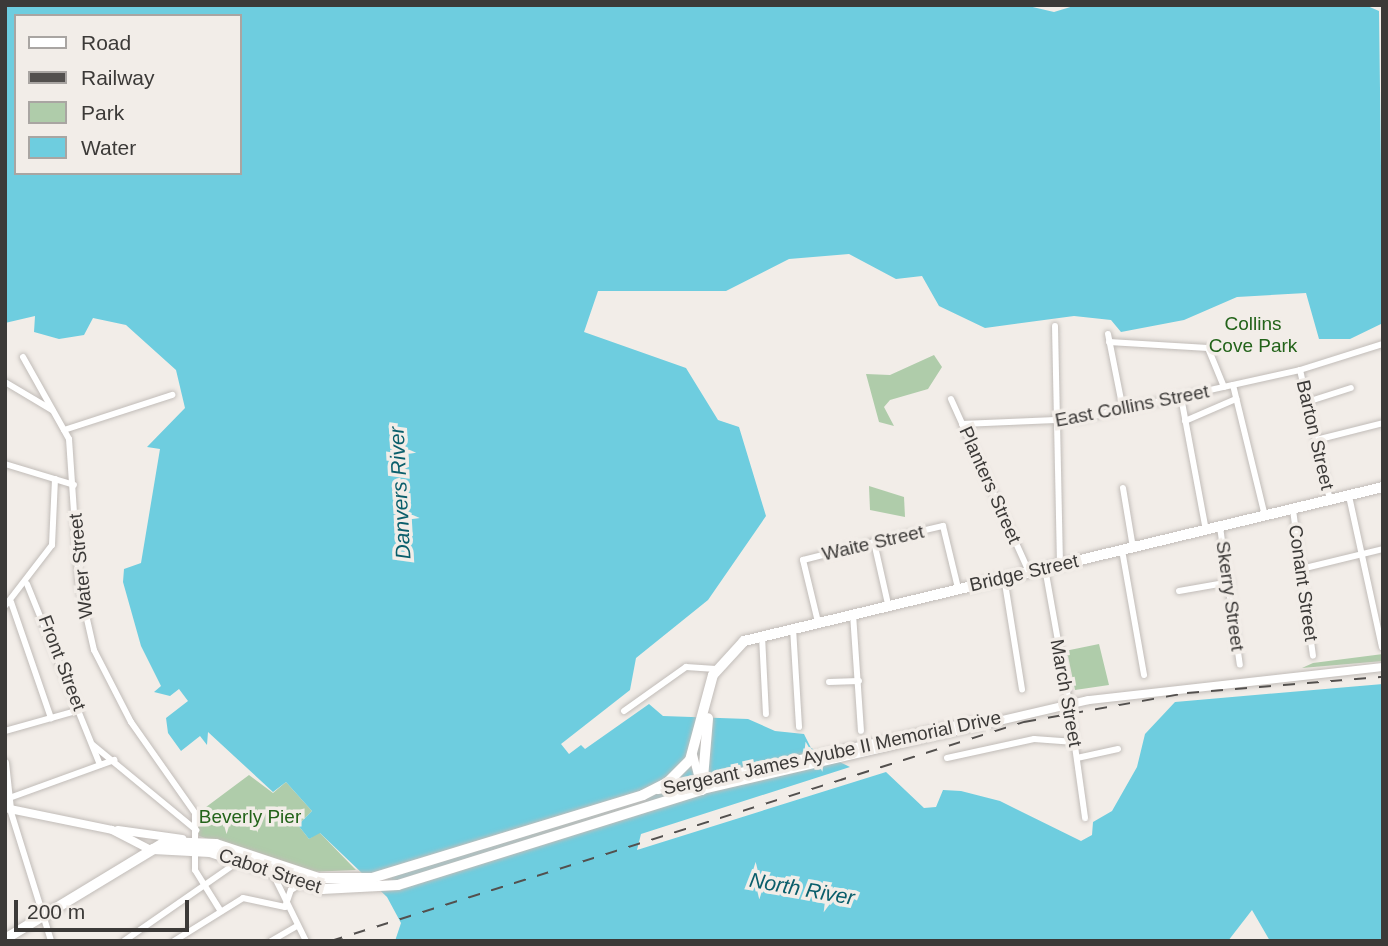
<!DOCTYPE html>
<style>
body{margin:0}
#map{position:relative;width:1388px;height:946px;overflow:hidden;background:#f2ede8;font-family:Arial,sans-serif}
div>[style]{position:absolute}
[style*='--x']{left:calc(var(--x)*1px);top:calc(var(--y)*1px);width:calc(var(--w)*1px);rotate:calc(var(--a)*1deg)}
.green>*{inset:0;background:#afccaa}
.water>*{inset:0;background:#6ecddf}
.roads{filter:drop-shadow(0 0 2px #c1bcb8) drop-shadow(0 0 2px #c1bcb8)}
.minor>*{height:6px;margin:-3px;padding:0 3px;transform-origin:3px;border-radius:3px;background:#fff}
.major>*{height:8px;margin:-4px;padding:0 4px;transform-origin:4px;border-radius:4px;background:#fff}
.highway>*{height:10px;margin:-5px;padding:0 5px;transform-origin:5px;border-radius:5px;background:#fff}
.rail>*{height:2px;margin-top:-1px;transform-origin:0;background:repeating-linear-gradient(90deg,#53504e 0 12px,transparent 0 24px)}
.bridges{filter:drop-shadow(0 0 2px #c1bcb8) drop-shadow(0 0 2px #c1bcb8)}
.minor-bridge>*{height:6px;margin:-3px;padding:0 3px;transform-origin:3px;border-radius:3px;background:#fff}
span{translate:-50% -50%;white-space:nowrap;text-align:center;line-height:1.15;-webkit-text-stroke:7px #f2ede8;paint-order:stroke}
.park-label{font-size:19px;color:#23631a}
.street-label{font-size:19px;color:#3c3a38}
.water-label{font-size:21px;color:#0a5e6b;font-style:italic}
.frame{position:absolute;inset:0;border:7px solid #3c3a38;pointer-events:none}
.legend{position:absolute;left:14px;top:14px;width:228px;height:161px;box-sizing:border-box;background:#f2ede8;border:2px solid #a9a5a2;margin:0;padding:9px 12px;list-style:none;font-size:21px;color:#3c3a38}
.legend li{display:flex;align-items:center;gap:14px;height:35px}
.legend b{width:35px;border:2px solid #a9a5a2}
.scale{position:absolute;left:14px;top:900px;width:175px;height:32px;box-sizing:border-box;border:4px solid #3c3a38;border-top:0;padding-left:9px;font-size:21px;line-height:24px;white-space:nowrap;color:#3c3a38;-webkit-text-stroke:5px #f2ede8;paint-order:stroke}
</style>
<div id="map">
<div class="green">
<i style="clip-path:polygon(934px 355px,942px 367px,928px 389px,890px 400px,884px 407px,894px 426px,879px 422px,866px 374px,890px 375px)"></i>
<i style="clip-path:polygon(869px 486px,904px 497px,905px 517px,870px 510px)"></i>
<i style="clip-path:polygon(1099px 644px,1109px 685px,1075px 690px,1068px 656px,1060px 652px)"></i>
<i style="clip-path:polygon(1383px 654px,1383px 661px,1302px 668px,1313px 663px)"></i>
<i style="clip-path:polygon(249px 775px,273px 793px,286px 782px,312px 811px,298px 825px,309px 839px,319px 832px,356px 870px,308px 872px,199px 836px,198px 813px)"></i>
</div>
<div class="water">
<i style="clip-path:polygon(evenodd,5px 5px,1024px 5px,1054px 12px,1077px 5px,1365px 5px,1379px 11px,1383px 323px,1350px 339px,1319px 339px,1306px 293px,1237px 297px,1184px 320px,1121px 332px,1111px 320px,1074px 316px,985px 328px,939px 306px,922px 276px,896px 279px,849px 254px,789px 259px,726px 291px,598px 291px,584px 332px,686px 368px,718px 420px,739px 427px,766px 516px,708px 600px,636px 658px,630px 690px,561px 744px,569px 754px,581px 745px,585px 749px,649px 704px,663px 716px,748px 719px,775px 731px,804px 734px,811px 748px,850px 767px,641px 834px,637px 850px,886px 772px,924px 808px,936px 807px,943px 790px,961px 791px,1000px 801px,1081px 841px,1092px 835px,1093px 822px,1112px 811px,1137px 767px,1145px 734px,1175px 702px,1383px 684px,1383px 941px,1270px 941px,1252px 910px,1228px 941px,395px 941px,401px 923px,387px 897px,320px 833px,309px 839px,298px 825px,312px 811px,286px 782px,273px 792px,208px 732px,207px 745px,200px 736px,181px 751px,168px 733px,166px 718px,188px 701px,179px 689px,170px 696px,154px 692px,161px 686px,141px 646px,123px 582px,124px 569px,141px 563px,160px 449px,147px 447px,185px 408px,176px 370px,126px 325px,93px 318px,84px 335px,59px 339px,34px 332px,35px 316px,5px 323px,5px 5px,16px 16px,240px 16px,240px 173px,16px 173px,16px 16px)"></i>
</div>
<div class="roads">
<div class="minor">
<i style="--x:1055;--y:326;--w:239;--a:88.8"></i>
<i style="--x:1108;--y:334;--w:77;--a:78.8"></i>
<i style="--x:1109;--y:342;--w:99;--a:3.5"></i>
<i style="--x:1208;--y:348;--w:42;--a:67.7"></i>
<i style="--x:23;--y:357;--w:94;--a:60.7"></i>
<i style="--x:69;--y:439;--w:145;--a:86.1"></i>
<i style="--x:79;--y:584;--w:68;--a:77.2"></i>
<i style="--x:94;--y:650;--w:81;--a:62.8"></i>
<i style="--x:131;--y:722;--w:111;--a:54.9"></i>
<i style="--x:195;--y:813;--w:57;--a:90"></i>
<i style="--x:195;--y:870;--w:47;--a:58"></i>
<i style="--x:1300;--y:370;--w:133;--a:77"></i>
<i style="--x:5;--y:382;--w:55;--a:30.8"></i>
<i style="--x:1233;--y:385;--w:135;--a:76.3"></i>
<i style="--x:1181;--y:397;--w:135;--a:79.4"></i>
<i style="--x:951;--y:399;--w:190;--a:65.7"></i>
<i style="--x:1307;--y:402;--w:46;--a:-17.7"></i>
<i style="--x:1185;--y:421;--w:56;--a:-23.3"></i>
<i style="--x:962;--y:424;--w:117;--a:-2.4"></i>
<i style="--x:1079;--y:419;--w:226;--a:-12.5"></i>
<i style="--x:1300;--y:370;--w:87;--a:-17.4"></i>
<i style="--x:64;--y:430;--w:114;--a:-18"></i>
<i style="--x:1316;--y:440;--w:69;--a:-14.2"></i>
<i style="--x:5;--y:464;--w:72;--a:16.9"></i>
<i style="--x:1123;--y:488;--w:61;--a:80.5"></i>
<i style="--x:1349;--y:496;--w:155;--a:77.7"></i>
<i style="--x:1293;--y:510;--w:147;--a:82.2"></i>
<i style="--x:1220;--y:527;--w:139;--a:81.8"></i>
<i style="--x:874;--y:542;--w:64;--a:77.3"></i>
<i style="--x:1122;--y:550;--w:127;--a:80"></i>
<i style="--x:1045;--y:568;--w:125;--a:79.9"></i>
<i style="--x:1301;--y:569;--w:84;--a:-13.7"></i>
<i style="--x:1004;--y:577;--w:114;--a:80.9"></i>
<i style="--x:27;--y:584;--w:195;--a:68"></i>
<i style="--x:1179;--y:591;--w:52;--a:-10"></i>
<i style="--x:11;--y:602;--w:123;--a:71"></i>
<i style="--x:5;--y:606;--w:77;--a:-52.4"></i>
<i style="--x:52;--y:545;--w:66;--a:-87.4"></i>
<i style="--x:853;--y:614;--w:117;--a:86.1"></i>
<i style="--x:818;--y:622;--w:64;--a:-103.6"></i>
<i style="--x:803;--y:560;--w:73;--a:-14.2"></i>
<i style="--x:874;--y:542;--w:71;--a:-13.1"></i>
<i style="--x:943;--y:526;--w:64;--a:76.4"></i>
<i style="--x:793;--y:628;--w:99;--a:86.5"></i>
<i style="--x:762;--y:636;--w:78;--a:87.1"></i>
<i style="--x:829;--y:682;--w:30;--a:-2"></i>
<i style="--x:624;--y:711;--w:76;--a:-35.4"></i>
<i style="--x:686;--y:667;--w:30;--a:4"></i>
<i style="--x:1072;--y:725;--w:94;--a:82"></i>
<i style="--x:5;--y:731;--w:77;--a:-15.8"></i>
<i style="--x:93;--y:745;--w:134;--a:39.5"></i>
<i style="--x:947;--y:758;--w:89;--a:-12.3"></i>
<i style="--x:1034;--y:739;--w:41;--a:4.2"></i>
<i style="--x:1077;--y:758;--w:42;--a:-12.4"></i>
<i style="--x:12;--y:797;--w:109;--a:-19.9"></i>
<i style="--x:10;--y:809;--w:138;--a:72.7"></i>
<i style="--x:273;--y:874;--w:75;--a:63.8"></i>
<i style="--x:285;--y:907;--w:18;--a:-71"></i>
<i style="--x:291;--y:890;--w:12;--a:-31"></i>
<i style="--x:124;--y:941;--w:140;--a:-34.8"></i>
<i style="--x:174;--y:941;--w:81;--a:-31.9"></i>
<i style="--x:243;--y:898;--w:43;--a:12.1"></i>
<i style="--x:271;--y:941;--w:30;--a:-30"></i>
</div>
<div class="major">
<i style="--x:693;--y:755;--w:36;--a:76"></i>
<i style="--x:702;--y:790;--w:397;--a:-13.1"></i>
<i style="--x:1089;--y:700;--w:296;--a:-6.4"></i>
<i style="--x:5;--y:763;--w:46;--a:83.8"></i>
<i style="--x:658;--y:790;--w:319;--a:-12.3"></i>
<i style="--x:5;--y:808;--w:109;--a:11.6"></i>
<i style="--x:112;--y:830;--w:42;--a:27.2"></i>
<i style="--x:118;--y:830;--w:65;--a:8"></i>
</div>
<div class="highway">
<i style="--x:153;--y:849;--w:57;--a:3"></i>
<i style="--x:210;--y:852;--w:118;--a:18.3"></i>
<i style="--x:322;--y:889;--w:76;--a:-3"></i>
<i style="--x:398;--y:885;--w:318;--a:-17.4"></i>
<i style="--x:702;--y:790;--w:72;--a:-85.2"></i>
<i style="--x:5;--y:939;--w:187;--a:-31.2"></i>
<i style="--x:165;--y:842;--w:51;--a:2.2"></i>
<i style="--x:216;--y:844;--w:108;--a:18.4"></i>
<i style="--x:318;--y:878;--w:54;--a:0"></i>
<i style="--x:372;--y:878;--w:283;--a:-17"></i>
<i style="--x:643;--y:795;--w:28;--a:-27"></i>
<i style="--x:668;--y:782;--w:31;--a:-45"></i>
<i style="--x:690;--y:760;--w:88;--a:-74.9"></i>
<i style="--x:713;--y:675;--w:46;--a:-47.6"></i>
<i style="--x:744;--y:641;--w:657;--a:-13.55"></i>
</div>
</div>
<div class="rail">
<i style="--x:331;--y:941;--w:727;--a:-17.54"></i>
<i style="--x:1024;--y:722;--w:166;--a:-10.1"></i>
<i style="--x:1187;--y:693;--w:197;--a:-4.7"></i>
</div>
<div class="bridges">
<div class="minor-bridge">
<i style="--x:1067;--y:691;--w:34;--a:82"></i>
</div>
</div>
<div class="park-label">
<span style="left:1253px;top:335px">Collins<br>Cove Park</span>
<span style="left:250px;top:817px">Beverly Pier</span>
</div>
<div class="street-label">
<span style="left:1132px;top:406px;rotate:-11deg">East Collins Street</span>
<span style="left:1315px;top:435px;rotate:77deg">Barton Street</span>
<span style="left:990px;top:485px;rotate:66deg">Planters Street</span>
<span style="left:873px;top:543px;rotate:-13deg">Waite Street</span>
<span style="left:81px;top:566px;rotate:-96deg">Water Street</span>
<span style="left:1024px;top:573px;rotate:-13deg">Bridge Street</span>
<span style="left:1303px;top:583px;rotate:82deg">Conant Street</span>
<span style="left:1230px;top:596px;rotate:82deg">Skerry Street</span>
<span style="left:62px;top:663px;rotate:69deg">Front Street</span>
<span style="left:1066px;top:693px;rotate:80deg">March Street</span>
<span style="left:832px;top:753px;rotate:-12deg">Sergeant James Ayube II Memorial Drive</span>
<span style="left:270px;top:871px;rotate:18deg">Cabot Street</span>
</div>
<div class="water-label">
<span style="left:400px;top:493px;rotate:-93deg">Danvers River</span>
<span style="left:802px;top:889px;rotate:10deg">North River</span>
</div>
<div class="frame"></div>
<ul class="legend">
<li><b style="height:9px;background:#fff"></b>Road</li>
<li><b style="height:9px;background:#53504e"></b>Railway</li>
<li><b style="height:19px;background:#afccaa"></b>Park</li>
<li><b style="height:19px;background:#6ecddf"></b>Water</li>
</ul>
<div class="scale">200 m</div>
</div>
